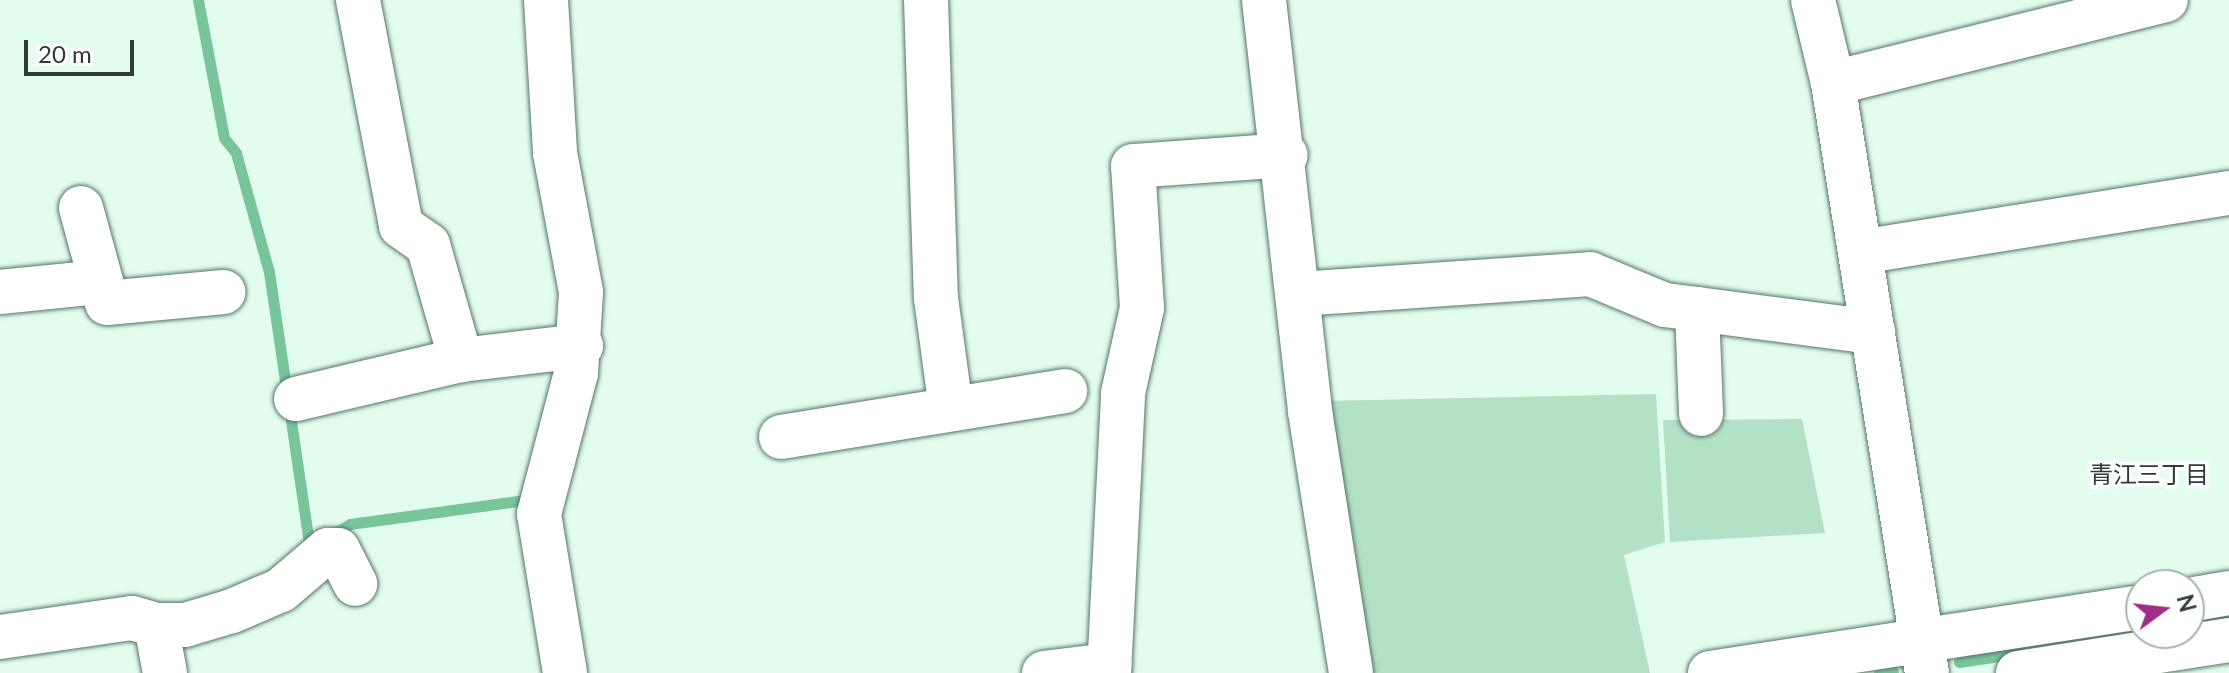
<!DOCTYPE html>
<meta charset="utf-8">
<style>
body{margin:0}
#map{position:relative;width:2229px;height:673px;overflow:hidden;background:#e2fded;font-family:Lato,"Noto Sans JP",sans-serif}
div>[style]{position:absolute}
[style*='--x']{left:calc(var(--x)*1px);top:calc(var(--y)*1px);width:calc(var(--w)*1px);rotate:calc(var(--a)*1deg)}
.green>*{inset:0;background:#b3e1c6}
.stream>*{height:11px;margin:-5.5px;padding:0 5.5px;transform-origin:5.5px;border-radius:5.5px;background:#78c59c}
.roads{filter:drop-shadow(0 0 2px #577564) drop-shadow(0 0 2px #577564)}
.minor>*{height:44px;margin:-22px;padding:0 22px;transform-origin:22px;border-radius:22px;background:#fff}
span{translate:-50% -50%;white-space:nowrap;text-align:center;line-height:1.15;-webkit-text-stroke:7px #fff;paint-order:stroke}
.neighbourhood-label{font-size:24px;color:#2f3c35}
.north{position:absolute;left:2125px;top:569px;width:80px;height:80px;box-sizing:border-box;background:#fff;border:2px solid #acb1ae;border-radius:50%;rotate:75deg;font-size:22px;font-weight:700;line-height:32px;text-align:center;color:#2f3c35}
.north::after{content:'';display:block;margin:auto;width:28px;height:36px;background:#a32d86;clip-path:polygon(50% 0,100% 100%,50% 72%,0 100%)}
.scale{position:absolute;left:24px;top:40px;width:110px;height:36px;box-sizing:border-box;border:4px solid #2f3c35;border-top:0;padding-left:10px;font-size:24px;line-height:28px;white-space:nowrap;color:#2f3c35;-webkit-text-stroke:6px #fff;paint-order:stroke}
</style>
<div id="map">
<div class="green">
<i style="clip-path:polygon(1656px 394px,1665px 542px,1624px 555px,1650px 673px,1363px 673px,1322px 401px)"></i>
<i style="clip-path:polygon(1802px 419px,1825px 533px,1670px 542px,1663px 420px)"></i>
</div>
<div class="stream">
<i style="--x:198;--y:0;--w:140;--a:79.3"></i>
<i style="--x:224;--y:138;--w:19;--a:51"></i>
<i style="--x:236;--y:153;--w:123;--a:74.5"></i>
<i style="--x:269;--y:272;--w:280;--a:81.6"></i>
<i style="--x:330;--y:536;--w:23;--a:-31"></i>
<i style="--x:350;--y:524;--w:177;--a:-7.8"></i>
<i style="--x:1959;--y:662;--w:61;--a:-8.5"></i>
<i style="--x:1879;--y:673;--w:14;--a:-8"></i>
</div>
<div class="roads">
<div class="minor">
<i style="--x:358;--y:0;--w:230;--a:79.2"></i>
<i style="--x:401;--y:226;--w:33;--a:35"></i>
<i style="--x:428;--y:245;--w:120;--a:74"></i>
<i style="--x:546;--y:0;--w:153;--a:86.6"></i>
<i style="--x:555;--y:153;--w:141;--a:79.4"></i>
<i style="--x:581;--y:292;--w:81;--a:93.5"></i>
<i style="--x:576;--y:373;--w:146;--a:104.7"></i>
<i style="--x:539;--y:514;--w:161;--a:80.7"></i>
<i style="--x:926;--y:0;--w:298;--a:88.1"></i>
<i style="--x:936;--y:298;--w:112;--a:82.3"></i>
<i style="--x:1264;--y:0;--w:414;--a:83.6"></i>
<i style="--x:1310;--y:411;--w:265;--a:81.1"></i>
<i style="--x:1813;--y:0;--w:85;--a:76.5"></i>
<i style="--x:1833;--y:83;--w:597;--a:80.95"></i>
<i style="--x:1833;--y:83;--w:343;--a:-14"></i>
<i style="--x:81;--y:208;--w:98;--a:74.7"></i>
<i style="--x:107;--y:303;--w:117;--a:-5.4"></i>
<i style="--x:1860;--y:252;--w:374;--a:-9.1"></i>
<i style="--x:0;--y:292;--w:101;--a:-5.7"></i>
<i style="--x:1299;--y:294;--w:292;--a:-3.9"></i>
<i style="--x:1590;--y:274;--w:81;--a:22.5"></i>
<i style="--x:1665;--y:305;--w:210;--a:7.4"></i>
<i style="--x:1697;--y:309;--w:105;--a:87.8"></i>
<i style="--x:296;--y:399;--w:170;--a:-13.3"></i>
<i style="--x:461;--y:360;--w:121;--a:-6.7"></i>
<i style="--x:781;--y:437;--w:288;--a:-9.2"></i>
<i style="--x:2189;--y:600;--w:41;--a:-9.9"></i>
<i style="--x:156;--y:625;--w:29;--a:0"></i>
<i style="--x:185;--y:625;--w:49;--a:-16.6"></i>
<i style="--x:232;--y:611;--w:53;--a:-23.2"></i>
<i style="--x:281;--y:590;--w:62;--a:-40.4"></i>
<i style="--x:328;--y:550;--w:10;--a:0"></i>
<i style="--x:338;--y:550;--w:38;--a:63"></i>
<i style="--x:0;--y:637;--w:133;--a:-8.2"></i>
<i style="--x:132;--y:618;--w:25;--a:16"></i>
<i style="--x:156;--y:625;--w:49;--a:79.4"></i>
<i style="--x:1044;--y:673;--w:66;--a:-6.9"></i>
<i style="--x:1109;--y:673;--w:280;--a:-87.1"></i>
<i style="--x:1123;--y:393;--w:87;--a:-77.4"></i>
<i style="--x:1142;--y:308;--w:142;--a:-93.6"></i>
<i style="--x:1133;--y:166;--w:153;--a:-4.1"></i>
<i style="--x:1710;--y:673;--w:436;--a:-8.7"></i>
<i style="--x:2018;--y:673;--w:214;--a:-8.9"></i>
</div>
</div>
<div class="neighbourhood-label">
<span style="left:2149px;top:474px">青江三丁目</span>
</div>
<div class="north">N</div>
<div class="scale">20 m</div>
</div>
